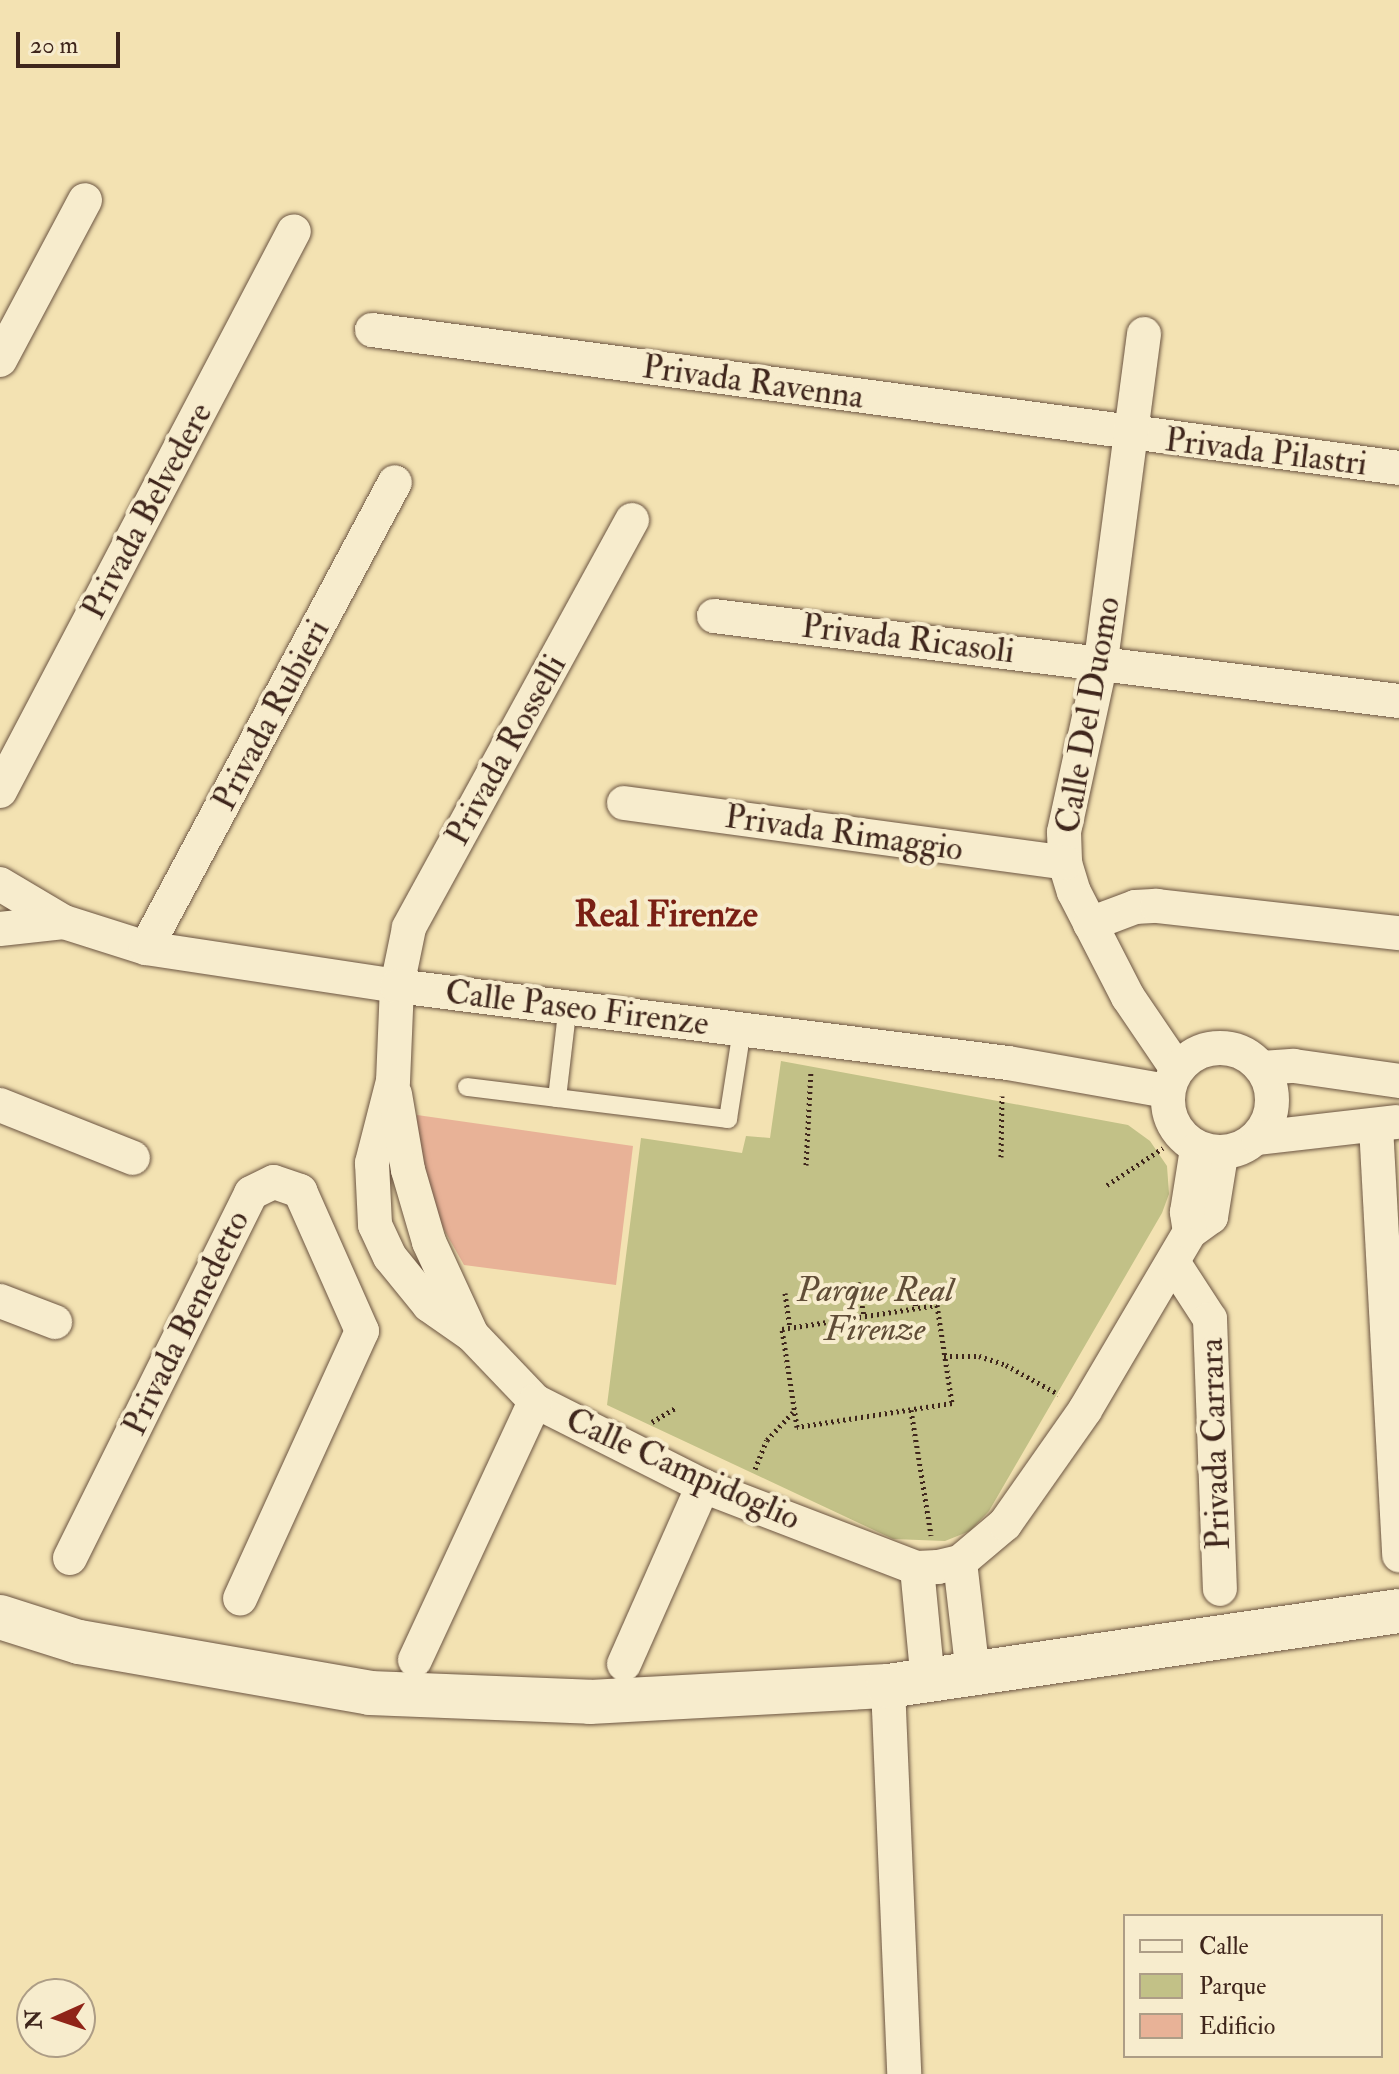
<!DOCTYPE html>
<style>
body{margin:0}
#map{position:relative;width:1399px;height:2074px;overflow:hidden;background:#f3e2b2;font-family:"IM FELL Double Pica",serif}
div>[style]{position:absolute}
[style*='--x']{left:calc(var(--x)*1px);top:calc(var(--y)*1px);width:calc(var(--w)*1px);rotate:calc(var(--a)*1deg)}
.green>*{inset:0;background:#c2c187}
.building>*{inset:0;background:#e8b297}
.path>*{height:5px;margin-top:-2.5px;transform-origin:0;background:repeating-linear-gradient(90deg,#3f261c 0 2px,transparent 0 6px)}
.roads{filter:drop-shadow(0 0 2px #6c5542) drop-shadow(0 0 2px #6c5542)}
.lane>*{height:18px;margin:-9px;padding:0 9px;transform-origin:9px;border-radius:9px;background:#f7eccd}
.street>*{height:34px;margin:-17px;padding:0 17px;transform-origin:17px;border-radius:17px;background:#f7eccd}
.street>.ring{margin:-17px;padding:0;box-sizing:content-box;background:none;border:34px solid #f7eccd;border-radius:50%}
.secondary>*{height:44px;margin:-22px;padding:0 22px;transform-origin:22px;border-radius:22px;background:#f7eccd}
span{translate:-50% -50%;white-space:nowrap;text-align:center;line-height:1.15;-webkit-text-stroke:8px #f7eccd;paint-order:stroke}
.street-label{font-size:34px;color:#3f261c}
.park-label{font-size:34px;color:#604d37;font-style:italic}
.neighbourhood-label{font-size:36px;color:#7a1f14;font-weight:700}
.legend{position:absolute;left:1123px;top:1914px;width:260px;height:144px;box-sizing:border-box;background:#f7eccd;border:2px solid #ad9d86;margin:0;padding:10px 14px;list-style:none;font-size:24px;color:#3f261c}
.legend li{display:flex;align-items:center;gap:16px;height:40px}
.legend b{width:40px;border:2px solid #ad9d86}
.north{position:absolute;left:16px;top:1978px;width:80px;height:80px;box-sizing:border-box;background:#f7eccd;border:2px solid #ad9d86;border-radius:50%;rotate:267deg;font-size:22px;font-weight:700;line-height:32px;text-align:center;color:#3f261c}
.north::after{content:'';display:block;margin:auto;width:28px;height:36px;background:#8f2418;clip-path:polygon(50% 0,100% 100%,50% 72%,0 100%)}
.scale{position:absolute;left:16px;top:32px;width:104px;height:36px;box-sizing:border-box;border:4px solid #3f261c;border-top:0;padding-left:10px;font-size:24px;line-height:28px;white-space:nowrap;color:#3f261c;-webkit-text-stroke:6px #f7eccd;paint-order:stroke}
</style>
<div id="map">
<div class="green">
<i style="clip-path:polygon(781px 1061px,1128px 1125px,1150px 1141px,1167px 1166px,1169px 1194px,1162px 1213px,989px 1511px,970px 1531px,945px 1541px,893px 1539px,607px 1405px,641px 1138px,742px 1153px,746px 1136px,770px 1138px)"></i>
</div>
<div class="building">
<i style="clip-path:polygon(417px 1115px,633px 1146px,616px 1285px,464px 1265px,430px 1205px,417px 1148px)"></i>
</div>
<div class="path">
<i style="--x:1001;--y:1157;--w:61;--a:-89.1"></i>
<i style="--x:806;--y:1165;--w:95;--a:-87"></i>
<i style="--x:1107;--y:1185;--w:67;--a:-33.5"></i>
<i style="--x:910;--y:1274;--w:35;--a:80"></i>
<i style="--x:858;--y:1282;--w:35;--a:80"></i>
<i style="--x:785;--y:1293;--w:34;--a:82"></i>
<i style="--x:937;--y:1305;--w:99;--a:81.3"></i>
<i style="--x:952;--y:1403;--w:157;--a:171.2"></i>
<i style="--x:797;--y:1427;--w:99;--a:-98.7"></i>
<i style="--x:782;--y:1329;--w:157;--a:-8.8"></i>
<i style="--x:944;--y:1356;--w:35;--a:0"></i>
<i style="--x:979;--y:1356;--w:28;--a:18"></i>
<i style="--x:1006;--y:1365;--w:60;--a:29.1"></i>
<i style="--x:911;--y:1410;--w:127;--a:80.9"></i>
<i style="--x:652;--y:1422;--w:27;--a:-31"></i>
<i style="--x:755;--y:1469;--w:31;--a:-68"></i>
<i style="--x:767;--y:1440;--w:38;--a:-47"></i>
</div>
<div class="roads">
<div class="lane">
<i style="--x:467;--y:1087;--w:263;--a:7"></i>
<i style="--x:728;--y:1119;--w:90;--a:-81.1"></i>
<i style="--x:557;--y:1098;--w:94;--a:-83.3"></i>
</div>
<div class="street">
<i style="--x:372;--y:330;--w:1036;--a:7.65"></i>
<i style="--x:1144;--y:334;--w:331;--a:97.5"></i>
<i style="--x:1101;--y:662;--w:174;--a:102.3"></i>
<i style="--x:1064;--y:832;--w:31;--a:88"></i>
<i style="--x:1065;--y:863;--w:30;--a:73"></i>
<i style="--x:1074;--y:892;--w:118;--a:62.8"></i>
<i style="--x:1128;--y:997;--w:87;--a:55.8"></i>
<i style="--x:0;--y:360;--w:181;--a:-62"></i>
<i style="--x:632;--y:520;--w:465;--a:118.7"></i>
<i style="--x:409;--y:928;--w:59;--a:101.7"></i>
<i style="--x:397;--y:986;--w:95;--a:92.4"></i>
<i style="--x:393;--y:1081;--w:85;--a:104.4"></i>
<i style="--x:372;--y:1163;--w:62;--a:87.2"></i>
<i style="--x:375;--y:1225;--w:35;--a:65"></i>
<i style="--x:390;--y:1257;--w:62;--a:50.9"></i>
<i style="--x:429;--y:1305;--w:52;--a:34.9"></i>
<i style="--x:472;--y:1335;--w:91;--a:46.3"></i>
<i style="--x:535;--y:1401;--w:188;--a:26.8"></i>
<i style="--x:703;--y:1486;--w:229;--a:21"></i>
<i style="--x:917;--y:1568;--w:21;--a:-3"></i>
<i style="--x:938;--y:1567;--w:23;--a:-13"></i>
<i style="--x:960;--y:1562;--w:59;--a:-40.2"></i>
<i style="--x:1005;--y:1524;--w:139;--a:-54.9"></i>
<i style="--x:1085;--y:1410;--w:207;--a:-59.5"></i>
<i style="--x:1190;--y:1232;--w:26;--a:-36"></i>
<i style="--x:1211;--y:1217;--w:63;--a:-80.8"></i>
<i style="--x:714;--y:616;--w:690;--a:7.07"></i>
<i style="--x:0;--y:791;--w:632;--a:-62.3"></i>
<i style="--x:624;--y:803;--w:445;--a:7.7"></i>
<i style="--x:0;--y:884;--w:74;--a:30.7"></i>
<i style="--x:64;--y:922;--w:86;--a:17.6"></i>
<i style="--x:146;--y:948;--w:254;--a:8.6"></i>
<i style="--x:397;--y:986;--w:616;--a:7.18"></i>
<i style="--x:1008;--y:1063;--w:161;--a:10"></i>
<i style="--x:1090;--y:924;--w:48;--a:-20.7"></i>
<i style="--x:1135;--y:907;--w:22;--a:-3"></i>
<i style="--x:1157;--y:906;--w:244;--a:6.4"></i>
<i style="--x:0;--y:929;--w:64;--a:-6.2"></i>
<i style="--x:146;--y:948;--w:528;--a:-61.88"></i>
<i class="ring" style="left:1168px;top:1048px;width:70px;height:70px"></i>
<i style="--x:1262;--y:1068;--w:32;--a:-4"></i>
<i style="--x:1294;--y:1066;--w:106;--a:8.1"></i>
<i style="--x:395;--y:1094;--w:77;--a:80.3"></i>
<i style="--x:408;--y:1170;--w:75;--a:73.7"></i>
<i style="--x:429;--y:1242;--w:102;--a:65.2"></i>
<i style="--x:0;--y:1105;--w:143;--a:21.7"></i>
<i style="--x:1376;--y:1126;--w:430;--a:86.9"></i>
<i style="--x:1258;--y:1138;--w:139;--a:-6.6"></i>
<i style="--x:1190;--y:1232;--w:20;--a:-99"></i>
<i style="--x:1187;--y:1212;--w:64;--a:-81"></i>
<i style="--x:1173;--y:1262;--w:68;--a:57"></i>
<i style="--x:1210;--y:1319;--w:270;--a:87.9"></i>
<i style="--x:0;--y:1301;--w:59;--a:20.9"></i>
<i style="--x:70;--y:1558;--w:407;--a:-63.6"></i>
<i style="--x:251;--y:1193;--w:25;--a:-26"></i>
<i style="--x:274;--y:1182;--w:28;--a:19"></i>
<i style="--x:300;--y:1191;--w:153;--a:66.1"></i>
<i style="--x:362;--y:1331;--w:294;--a:114.5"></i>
<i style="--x:960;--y:1562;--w:114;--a:83.4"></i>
<i style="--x:917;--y:1568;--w:115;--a:84.5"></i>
<i style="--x:415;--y:1660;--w:285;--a:-65.1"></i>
<i style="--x:624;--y:1664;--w:195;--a:-66.1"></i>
<i style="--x:888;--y:1686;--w:388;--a:87.6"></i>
</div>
<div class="secondary">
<i style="--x:0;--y:1617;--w:83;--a:17.6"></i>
<i style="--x:79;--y:1642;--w:295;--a:9.9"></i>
<i style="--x:370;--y:1693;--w:220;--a:2.3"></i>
<i style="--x:590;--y:1702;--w:298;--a:-3.1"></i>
<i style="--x:888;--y:1686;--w:516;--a:-8.35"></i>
</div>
</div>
<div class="street-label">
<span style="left:753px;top:382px;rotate:8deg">Privada Ravenna</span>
<span style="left:1266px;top:452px;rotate:7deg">Privada Pilastri</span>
<span style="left:147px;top:511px;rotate:-62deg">Privada Belvedere</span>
<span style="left:908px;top:639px;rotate:7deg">Privada Ricasoli</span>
<span style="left:271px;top:715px;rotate:-62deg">Privada Rubieri</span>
<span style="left:1088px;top:715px;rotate:-80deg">Calle Del Duomo</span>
<span style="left:506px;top:750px;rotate:-61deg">Privada Rosselli</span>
<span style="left:844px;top:833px;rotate:8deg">Privada Rimaggio</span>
<span style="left:577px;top:1008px;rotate:7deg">Calle Paseo Firenze</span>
<span style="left:186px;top:1323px;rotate:-64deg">Privada Benedetto</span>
<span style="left:1215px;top:1444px;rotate:-92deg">Privada Carrara</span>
<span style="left:683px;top:1469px;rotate:24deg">Calle Campidoglio</span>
</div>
<div class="park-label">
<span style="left:875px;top:1310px">Parque Real<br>Firenze</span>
</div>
<div class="neighbourhood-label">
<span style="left:666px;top:915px">Real Firenze</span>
</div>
<ul class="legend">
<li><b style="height:10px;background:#f7eccd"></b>Calle</li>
<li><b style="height:22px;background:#c2c187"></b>Parque</li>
<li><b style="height:22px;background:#e8b297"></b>Edificio</li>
</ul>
<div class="north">N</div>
<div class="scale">20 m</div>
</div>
